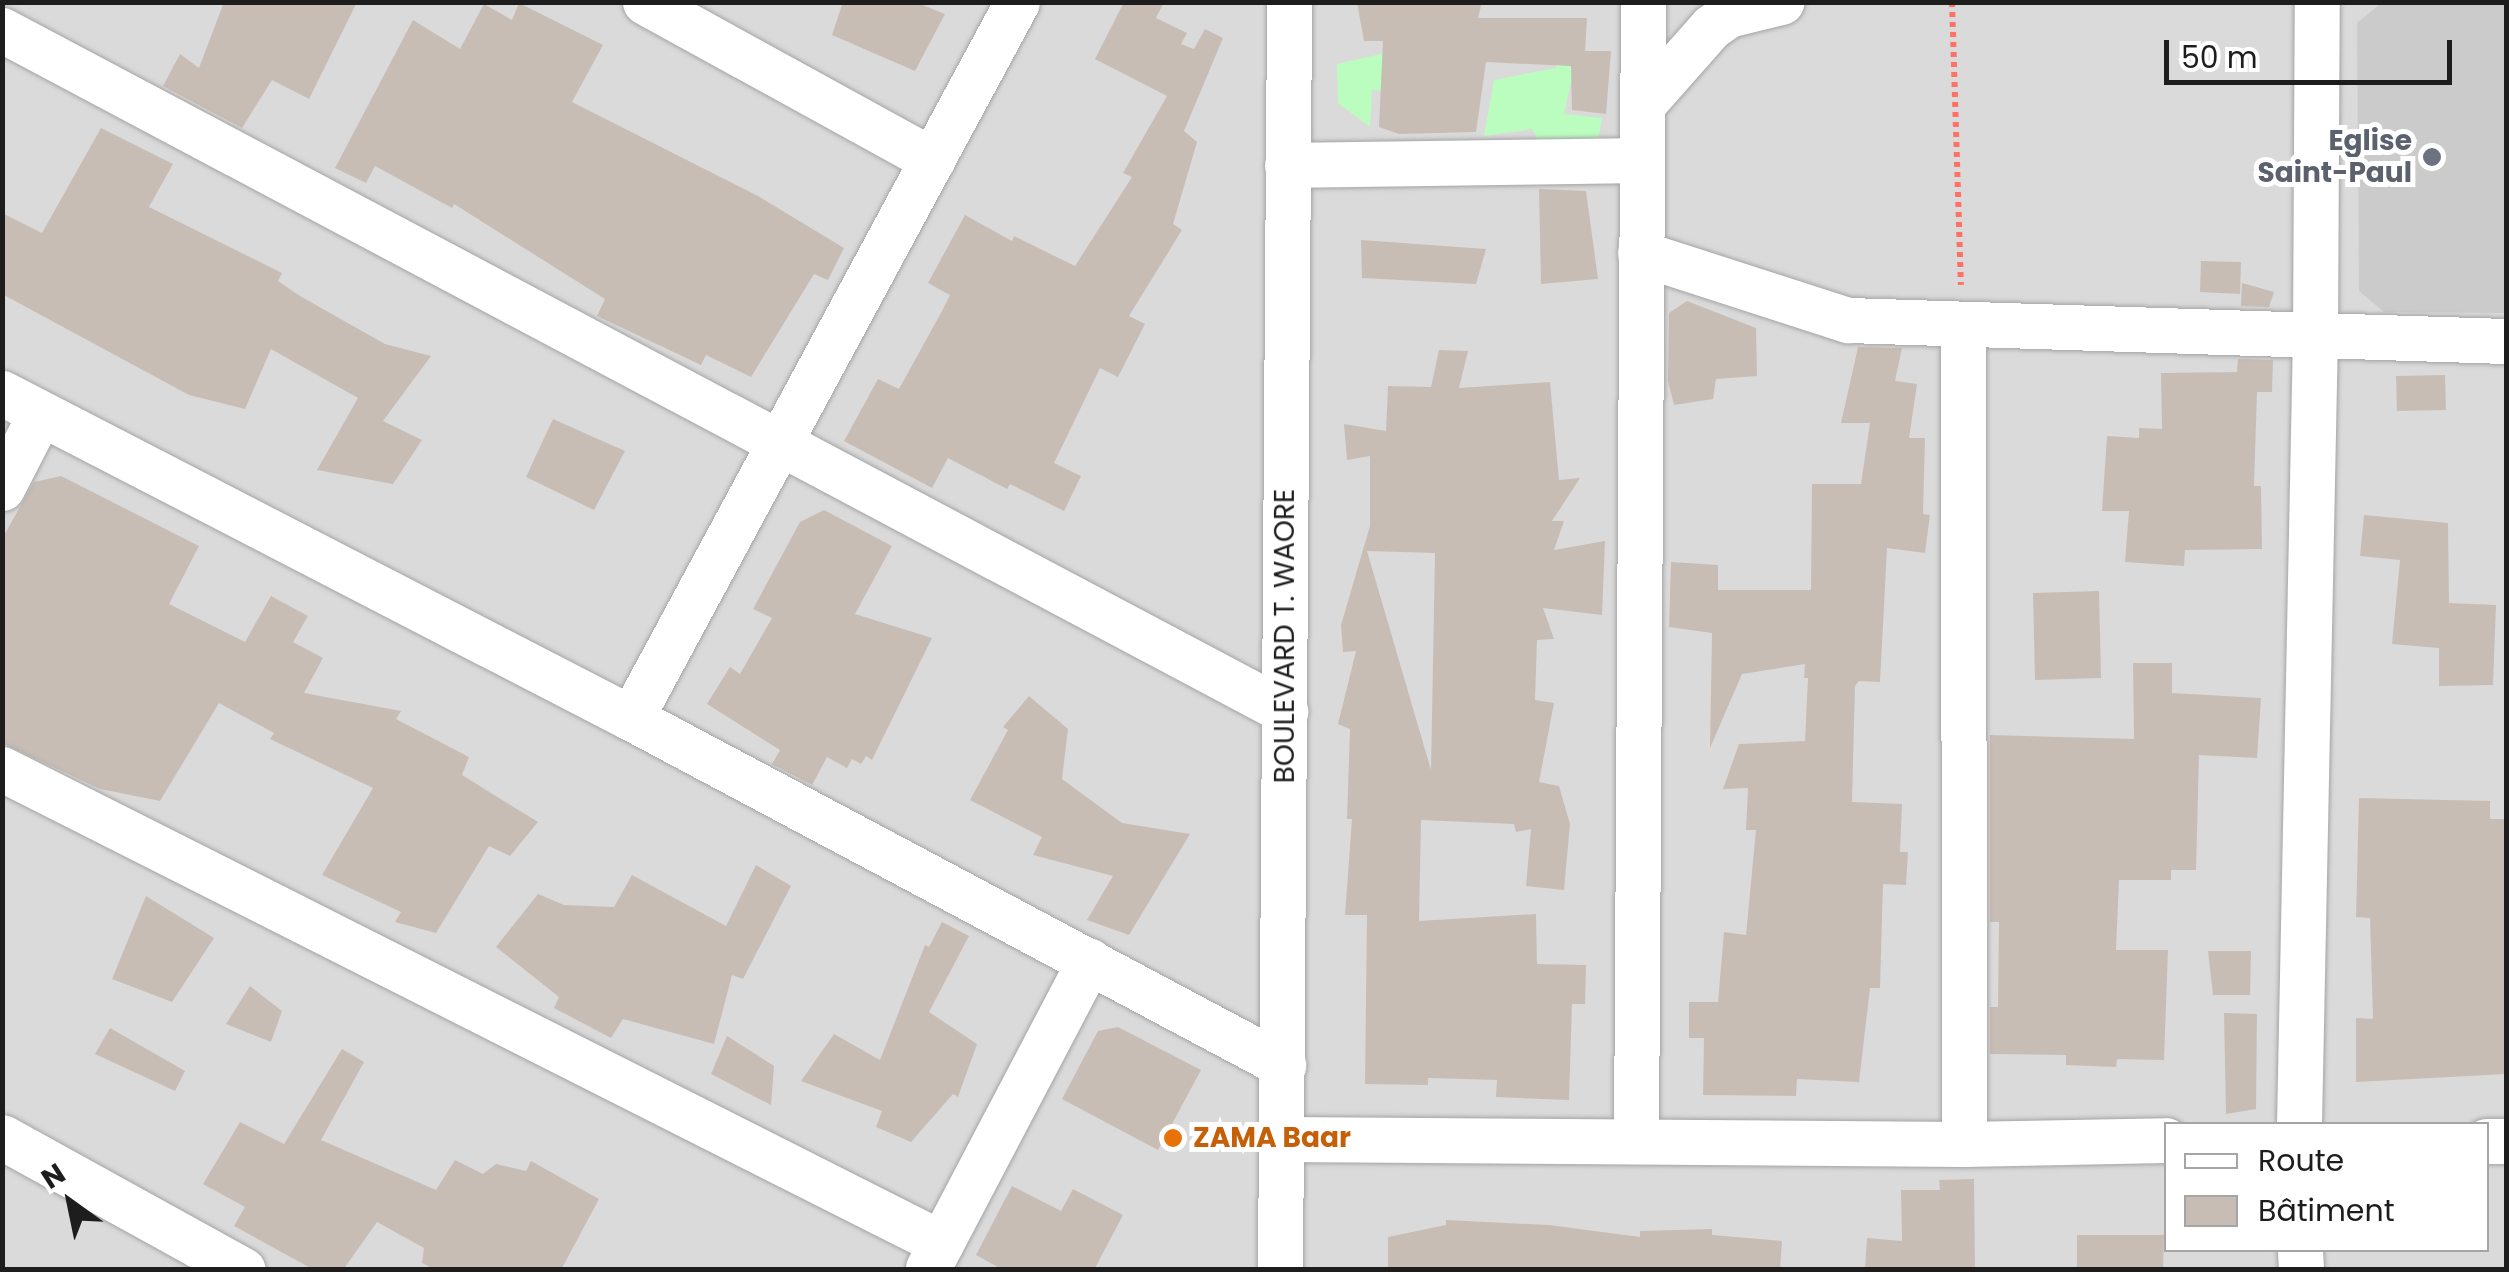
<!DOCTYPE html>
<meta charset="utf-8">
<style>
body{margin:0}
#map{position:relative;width:2509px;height:1272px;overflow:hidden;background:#efebe2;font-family:Poppins,sans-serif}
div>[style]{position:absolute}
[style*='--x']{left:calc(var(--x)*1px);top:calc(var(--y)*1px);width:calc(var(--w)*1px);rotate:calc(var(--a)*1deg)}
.residential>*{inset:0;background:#dbdada}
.religious>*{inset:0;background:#cbcbcb}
.park>*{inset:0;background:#bbfdbf}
.building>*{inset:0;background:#c7bdb5}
.path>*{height:6px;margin-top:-3px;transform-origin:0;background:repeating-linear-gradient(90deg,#ff7164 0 5px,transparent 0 10px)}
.roads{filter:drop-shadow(0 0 2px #a4a4a4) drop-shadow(0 0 2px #a4a4a4)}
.minor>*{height:45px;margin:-22.5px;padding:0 22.5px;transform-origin:22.5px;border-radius:22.5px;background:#fff}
.dots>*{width:28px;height:28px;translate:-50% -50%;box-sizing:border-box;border:5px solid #fff;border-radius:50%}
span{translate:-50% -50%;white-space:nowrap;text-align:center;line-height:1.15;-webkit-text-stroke:10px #fff;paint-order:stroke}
.worship-label{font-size:28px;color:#5b616d;font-weight:700}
.right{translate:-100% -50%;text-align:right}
.street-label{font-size:28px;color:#1d1d1d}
.food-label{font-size:28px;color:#c56008;font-weight:700}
.left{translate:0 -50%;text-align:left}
.frame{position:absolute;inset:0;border:5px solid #1d1d1d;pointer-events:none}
.legend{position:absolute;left:2164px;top:1122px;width:325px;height:130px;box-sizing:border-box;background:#fff;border:2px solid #a5a5a5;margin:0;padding:12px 18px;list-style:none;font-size:30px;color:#1d1d1d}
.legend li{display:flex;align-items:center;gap:20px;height:50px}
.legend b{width:50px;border:2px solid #a5a5a5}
.north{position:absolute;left:20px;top:1152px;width:100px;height:100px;-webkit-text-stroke:8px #fff;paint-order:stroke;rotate:327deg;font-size:28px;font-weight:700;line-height:40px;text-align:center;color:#1d1d1d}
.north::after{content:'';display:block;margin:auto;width:35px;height:45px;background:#1d1d1d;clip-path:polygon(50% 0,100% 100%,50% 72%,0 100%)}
.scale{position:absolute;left:2164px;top:40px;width:288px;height:45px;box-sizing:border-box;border:5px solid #1d1d1d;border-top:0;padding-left:12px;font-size:30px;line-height:35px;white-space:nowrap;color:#1d1d1d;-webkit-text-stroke:8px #fff;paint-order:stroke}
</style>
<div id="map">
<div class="residential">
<i style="clip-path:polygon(evenodd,2px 3px,2506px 3px,2506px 1269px,3px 1269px,2px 3px,2166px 1124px,2486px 1124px,2486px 1250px,2166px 1250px,2166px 1124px)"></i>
</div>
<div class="religious">
<i style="clip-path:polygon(2380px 4px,2506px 5px,2506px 313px,2384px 312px,2359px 291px,2357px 23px)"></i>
</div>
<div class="park">
<i style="clip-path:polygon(1390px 52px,1402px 92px,1372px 90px,1370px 127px,1338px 103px,1337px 64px)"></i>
<i style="clip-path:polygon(1577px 56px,1564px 114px,1602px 118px,1597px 146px,1538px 140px,1532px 129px,1484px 136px,1494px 80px,1555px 68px,1563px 57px)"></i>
</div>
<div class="building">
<i style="clip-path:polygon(224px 2px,357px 2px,309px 99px,272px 80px,242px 128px,163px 86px,180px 54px,199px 68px)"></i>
<i style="clip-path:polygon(843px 2px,915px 2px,945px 14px,915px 71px,832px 35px)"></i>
<i style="clip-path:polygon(1124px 2px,1164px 2px,1156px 18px,1187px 33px,1181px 44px,1194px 49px,1205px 29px,1223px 38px,1184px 131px,1197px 142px,1173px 224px,1182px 230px,1129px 316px,1145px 324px,1118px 377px,1100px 368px,1054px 463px,1081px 476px,1064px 511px,1010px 484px,1007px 489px,948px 458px,932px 488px,844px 441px,878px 379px,899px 389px,942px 311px,950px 295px,928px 283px,965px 215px,1012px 241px,1014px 236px,1075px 266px,1132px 177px,1123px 173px,1167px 96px,1095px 59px)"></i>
<i style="clip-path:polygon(1357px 2px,1482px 2px,1478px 18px,1587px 18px,1585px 51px,1611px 51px,1606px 114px,1572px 110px,1571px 66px,1486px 62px,1476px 132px,1399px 134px,1379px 127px,1383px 41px,1364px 41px)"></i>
<i style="clip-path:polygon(519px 3px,603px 45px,572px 102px,758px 196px,844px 248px,828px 280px,814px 274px,751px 377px,706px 355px,701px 365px,597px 316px,605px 299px,454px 204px,452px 208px,375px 166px,366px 183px,335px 168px,413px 20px,460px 49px,484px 4px,512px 20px)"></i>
<i style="clip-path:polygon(101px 128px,173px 164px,149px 207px,282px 273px,278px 281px,300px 296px,385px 344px,431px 356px,383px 421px,422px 440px,393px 484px,317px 470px,358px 398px,271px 349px,245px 409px,189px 395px,2px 294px,2px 213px,42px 233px)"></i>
<i style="clip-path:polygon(1539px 189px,1586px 191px,1598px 279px,1541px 284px)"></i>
<i style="clip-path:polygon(1361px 240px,1486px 249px,1476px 284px,1362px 278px)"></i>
<i style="clip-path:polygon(2201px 261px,2241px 262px,2240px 294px,2200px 292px)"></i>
<i style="clip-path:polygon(2242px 283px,2274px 292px,2269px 307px,2241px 306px)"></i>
<i style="clip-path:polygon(1687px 301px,1756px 328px,1757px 376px,1716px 379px,1713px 399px,1674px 405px,1668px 381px,1669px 313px)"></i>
<i style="clip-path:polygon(1858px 347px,1902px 348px,1895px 381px,1917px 384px,1909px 438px,1925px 438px,1923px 514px,1930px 515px,1925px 553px,1887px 548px,1880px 682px,1859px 681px,1855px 686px,1852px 802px,1902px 804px,1900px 852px,1908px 852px,1906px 885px,1883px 884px,1880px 988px,1870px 988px,1859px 1082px,1797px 1079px,1796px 1096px,1703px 1095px,1704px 1038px,1689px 1038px,1689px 1002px,1718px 1002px,1724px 932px,1746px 935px,1756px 830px,1746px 830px,1748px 788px,1723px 789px,1739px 744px,1805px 741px,1808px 678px,1804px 678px,1805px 664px,1742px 674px,1710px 748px,1712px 633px,1669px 627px,1671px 562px,1718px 565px,1718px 590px,1811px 590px,1812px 484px,1861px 484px,1870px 423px,1841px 423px)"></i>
<i style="clip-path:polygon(evenodd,1439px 350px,1468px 351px,1459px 388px,1550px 382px,1559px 480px,1580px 478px,1552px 521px,1564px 521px,1554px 550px,1605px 541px,1602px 615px,1543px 608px,1554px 639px,1537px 640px,1535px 700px,1554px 703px,1539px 782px,1559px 786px,1570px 824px,1564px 890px,1526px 886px,1531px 829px,1516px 832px,1514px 824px,1421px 820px,1419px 921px,1536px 914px,1537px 964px,1586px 965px,1585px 1004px,1572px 1004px,1569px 1100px,1496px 1097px,1497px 1080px,1428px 1078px,1428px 1085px,1365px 1084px,1367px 915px,1345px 915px,1352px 819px,1347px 819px,1350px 729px,1338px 724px,1356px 651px,1343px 652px,1341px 625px,1370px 526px,1370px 456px,1347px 460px,1344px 424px,1386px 431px,1388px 386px,1431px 387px,1439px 350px,1367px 551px,1435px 553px,1431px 770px,1367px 551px)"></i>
<i style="clip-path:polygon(2238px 359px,2273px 360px,2272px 392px,2257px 392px,2254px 486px,2261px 486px,2262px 549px,2185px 550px,2184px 566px,2125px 562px,2129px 511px,2102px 511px,2107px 436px,2139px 438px,2139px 428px,2162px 429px,2161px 373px,2237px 372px)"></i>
<i style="clip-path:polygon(2445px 375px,2446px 410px,2397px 411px,2396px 376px)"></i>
<i style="clip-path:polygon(553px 419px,625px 451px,594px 510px,526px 477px)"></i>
<i style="clip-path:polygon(61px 476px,199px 546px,169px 604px,245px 642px,271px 596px,308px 616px,293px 642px,323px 658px,304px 693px,401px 711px,396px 719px,469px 757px,462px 775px,538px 822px,510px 856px,489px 846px,436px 933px,395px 922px,401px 912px,322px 875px,373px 788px,270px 739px,274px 733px,219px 703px,160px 801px,100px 789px,2px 743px,2px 539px,34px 482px)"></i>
<i style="clip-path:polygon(824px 510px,892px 546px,855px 614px,932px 638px,872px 760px,866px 756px,861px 764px,852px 759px,847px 768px,827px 757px,812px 785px,772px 764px,780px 750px,707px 704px,730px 667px,740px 674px,772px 618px,753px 609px,800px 522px)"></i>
<i style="clip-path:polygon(2364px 515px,2448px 523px,2449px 603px,2496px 605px,2493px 685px,2439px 686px,2439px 648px,2392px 644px,2400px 560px,2360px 556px)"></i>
<i style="clip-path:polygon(2099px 591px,2101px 678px,2035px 680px,2033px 593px)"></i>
<i style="clip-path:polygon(2133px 663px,2172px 663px,2172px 693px,2261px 698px,2257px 758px,2199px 755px,2196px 870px,2171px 870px,2171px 880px,2119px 880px,2116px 950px,2168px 950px,2164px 1060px,2117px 1059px,2116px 1067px,2066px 1065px,2066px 1055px,1990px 1054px,1990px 1007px,1998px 1007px,1999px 922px,1990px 922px,1990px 735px,2134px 739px)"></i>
<i style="clip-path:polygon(1029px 696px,1068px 729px,1062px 779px,1122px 823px,1190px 834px,1129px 935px,1087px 920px,1113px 876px,1033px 855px,1042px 837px,970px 800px,1008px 730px,1003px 727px)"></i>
<i style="clip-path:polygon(2359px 798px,2490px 801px,2490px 819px,2506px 819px,2506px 1074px,2356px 1082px,2356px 1018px,2373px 1019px,2370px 918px,2356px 917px)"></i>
<i style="clip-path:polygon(756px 865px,791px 886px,743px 979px,732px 975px,714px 1044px,623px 1019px,611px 1038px,554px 1008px,559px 997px,496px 947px,538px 894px,564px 905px,614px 907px,632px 875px,726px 926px)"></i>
<i style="clip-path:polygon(146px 896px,214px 938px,172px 1002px,112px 979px)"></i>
<i style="clip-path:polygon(942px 922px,969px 936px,929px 1012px,977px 1044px,958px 1097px,953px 1094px,911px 1142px,876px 1127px,882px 1111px,801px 1081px,834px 1034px,880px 1060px,925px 945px,929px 947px)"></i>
<i style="clip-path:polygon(2208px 951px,2251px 951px,2250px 995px,2213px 995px)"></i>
<i style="clip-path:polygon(250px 986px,282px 1011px,271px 1042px,226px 1024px)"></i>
<i style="clip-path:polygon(2224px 1013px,2257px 1014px,2256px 1109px,2226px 1114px)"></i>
<i style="clip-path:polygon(1118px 1027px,1201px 1070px,1158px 1150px,1062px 1099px,1098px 1031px)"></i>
<i style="clip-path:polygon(110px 1028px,185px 1071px,175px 1091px,95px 1054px)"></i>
<i style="clip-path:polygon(727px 1036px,774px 1066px,771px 1105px,711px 1074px)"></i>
<i style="clip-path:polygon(342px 1049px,364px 1062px,321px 1140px,436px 1190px,455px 1160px,483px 1174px,496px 1164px,526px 1171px,531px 1161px,599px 1199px,561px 1270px,436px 1270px,422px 1263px,424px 1248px,377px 1222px,343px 1270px,314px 1270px,234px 1226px,245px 1207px,203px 1184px,240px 1122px,284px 1144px)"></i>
<i style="clip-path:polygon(1974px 1179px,1975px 1270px,1865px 1270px,1867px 1238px,1902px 1241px,1901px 1190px,1940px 1190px,1939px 1180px)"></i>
<i style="clip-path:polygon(1012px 1186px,1061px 1211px,1073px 1189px,1123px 1215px,1094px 1270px,1003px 1270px,976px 1255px)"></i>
<i style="clip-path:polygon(1446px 1220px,1549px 1225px,1640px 1237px,1640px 1231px,1712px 1229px,1712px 1235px,1782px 1241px,1780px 1270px,1388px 1270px,1388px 1237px,1446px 1225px)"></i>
<i style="clip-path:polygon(2077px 1235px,2164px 1235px,2163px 1270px,2077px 1270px)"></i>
</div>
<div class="path">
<i style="--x:1952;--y:2;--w:283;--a:88.2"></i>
</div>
<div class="roads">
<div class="minor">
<i style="--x:645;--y:2;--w:328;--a:28.8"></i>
<i style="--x:2;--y:30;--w:1453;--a:27.96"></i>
<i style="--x:1642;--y:105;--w:104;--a:-48.5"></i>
<i style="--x:1711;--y:27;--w:21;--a:-35"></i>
<i style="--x:1728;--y:15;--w:55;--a:-13.8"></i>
<i style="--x:1287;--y:165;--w:354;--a:-0.8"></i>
<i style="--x:1640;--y:253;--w:219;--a:17.9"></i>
<i style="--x:1848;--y:320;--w:658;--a:1.83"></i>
<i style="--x:1963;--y:327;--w:817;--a:89.93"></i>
<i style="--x:2;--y:393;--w:708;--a:27.33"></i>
<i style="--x:631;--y:718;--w:739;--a:28.02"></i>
<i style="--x:2;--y:488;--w:83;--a:-62.8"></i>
<i style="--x:631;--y:718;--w:813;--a:-61.67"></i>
<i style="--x:2;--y:769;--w:1052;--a:26.78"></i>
<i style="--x:2299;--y:1124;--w:788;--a:-88.84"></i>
<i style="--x:2315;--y:336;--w:334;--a:-89.7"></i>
<i style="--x:2;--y:1137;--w:275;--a:28.9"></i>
<i style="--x:1283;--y:1139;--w:681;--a:0.42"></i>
<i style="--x:1964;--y:1144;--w:202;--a:-1.1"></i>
<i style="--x:1636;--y:1140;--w:1138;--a:-89.65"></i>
<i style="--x:2486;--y:1141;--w:20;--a:0"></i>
<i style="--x:2300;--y:1250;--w:20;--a:87"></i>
<i style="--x:928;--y:1268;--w:347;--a:-62.3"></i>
<i style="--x:1280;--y:1270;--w:1268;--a:-89.59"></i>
</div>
</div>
<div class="dots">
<i style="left:2432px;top:157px;background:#6b7280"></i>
<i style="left:1173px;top:1138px;background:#e8710a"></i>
</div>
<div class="worship-label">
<span class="right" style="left:2412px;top:157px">Eglise<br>Saint-Paul</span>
</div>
<div class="street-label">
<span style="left:1285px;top:636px;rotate:-90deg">BOULEVARD T. WAORE</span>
</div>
<div class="food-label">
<span class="left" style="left:1193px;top:1138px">ZAMA Baar</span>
</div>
<div class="frame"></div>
<ul class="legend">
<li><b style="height:12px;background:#fff"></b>Route</li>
<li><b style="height:28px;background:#c7bdb5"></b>Bâtiment</li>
</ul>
<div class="north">N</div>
<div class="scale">50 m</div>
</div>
